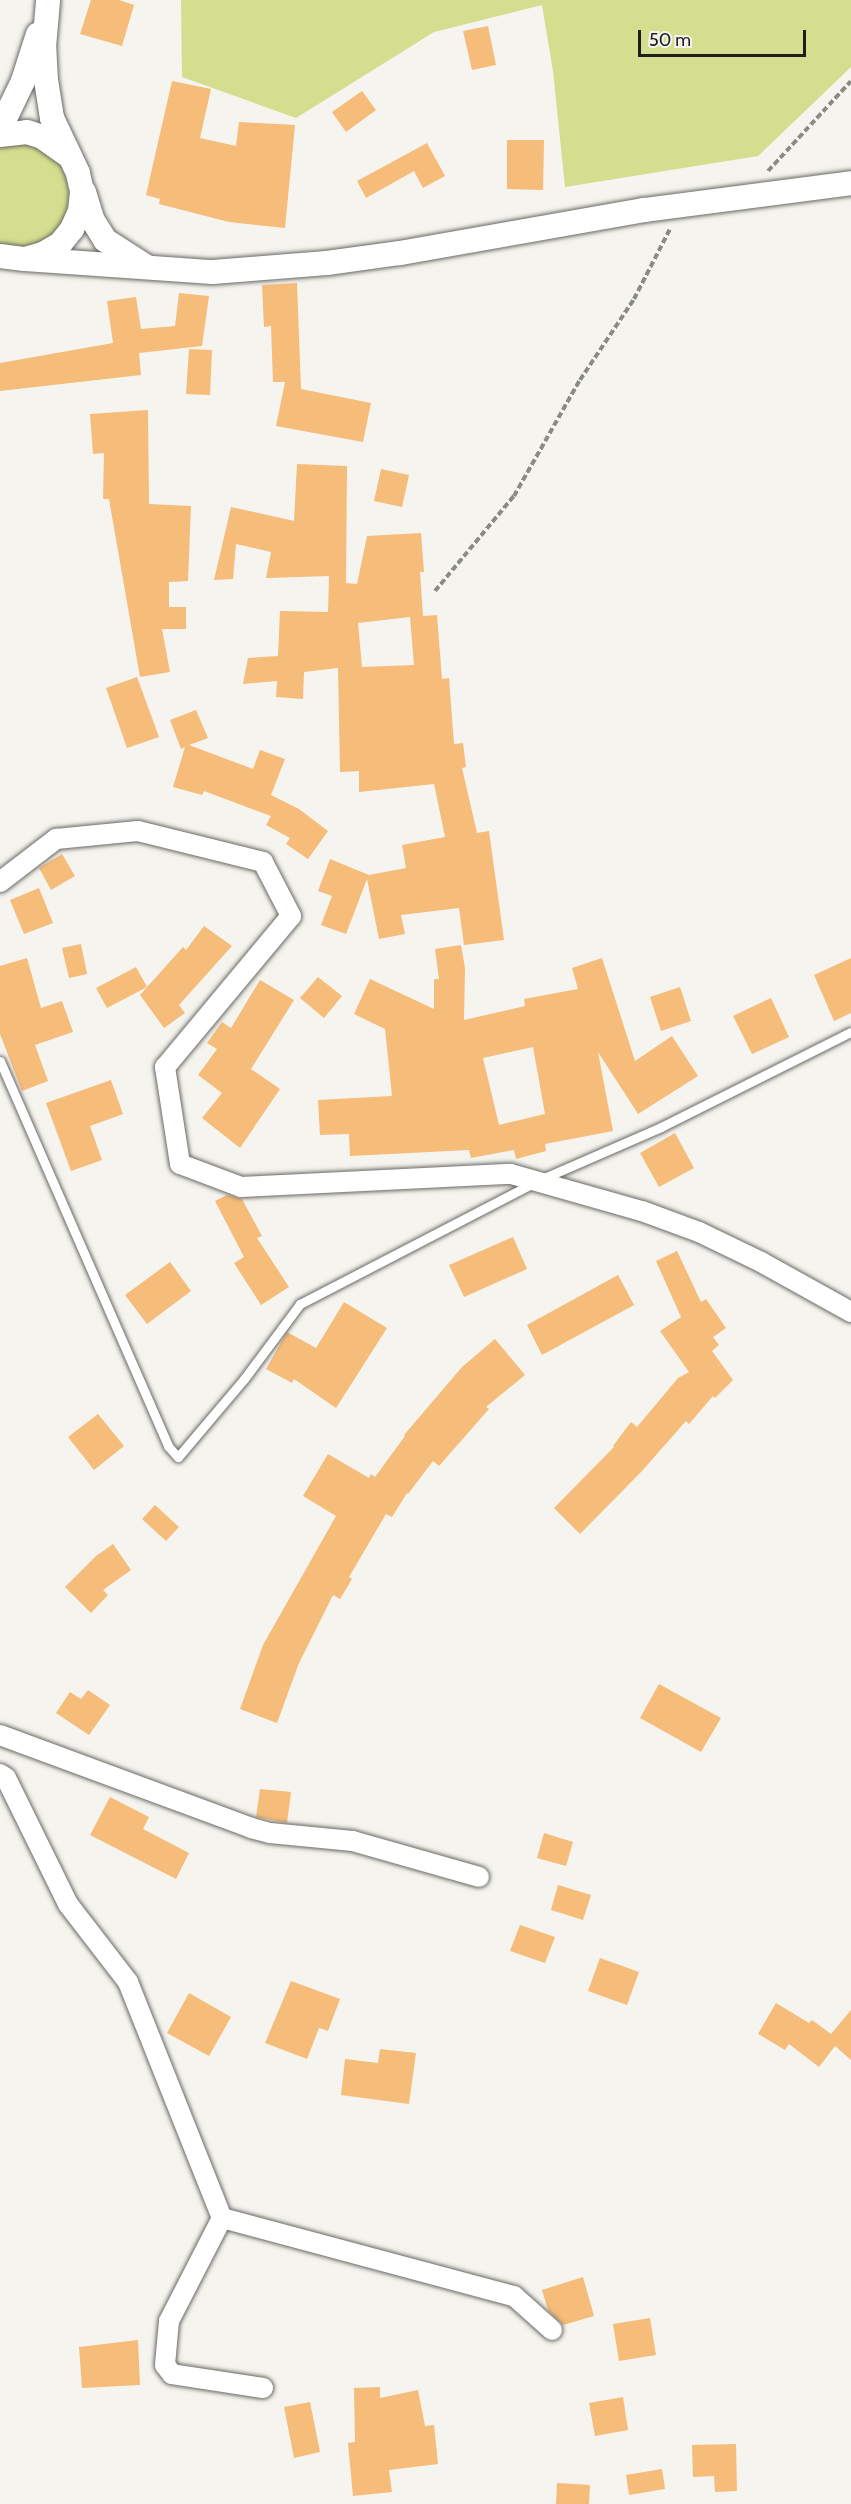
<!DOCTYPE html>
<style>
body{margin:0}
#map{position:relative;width:851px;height:2504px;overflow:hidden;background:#f5f4ef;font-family:Cabin,sans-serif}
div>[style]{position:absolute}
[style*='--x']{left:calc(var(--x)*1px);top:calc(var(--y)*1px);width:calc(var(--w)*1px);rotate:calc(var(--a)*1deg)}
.green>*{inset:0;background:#d3de8e}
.building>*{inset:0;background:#f5bc7a}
.path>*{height:4px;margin-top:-2px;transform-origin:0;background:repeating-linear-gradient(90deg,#8a8a86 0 6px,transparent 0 9px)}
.roads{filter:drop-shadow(0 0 2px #6a6965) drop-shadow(0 0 2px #6a6965)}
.service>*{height:9px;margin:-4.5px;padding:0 4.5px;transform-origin:4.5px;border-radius:4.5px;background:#fff}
.minor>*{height:20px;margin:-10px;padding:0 10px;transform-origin:10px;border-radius:10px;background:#fff}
.tertiary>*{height:24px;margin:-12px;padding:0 12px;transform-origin:12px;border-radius:12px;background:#fff}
span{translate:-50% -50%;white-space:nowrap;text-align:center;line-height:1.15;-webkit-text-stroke:4.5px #f5f4ef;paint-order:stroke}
.scale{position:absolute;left:638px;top:30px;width:168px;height:27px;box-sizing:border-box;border:3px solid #1e1e1c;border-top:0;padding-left:8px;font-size:18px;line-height:21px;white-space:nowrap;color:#1e1e1c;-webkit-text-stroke:4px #f5f4ef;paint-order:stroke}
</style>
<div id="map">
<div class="green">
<i style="clip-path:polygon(181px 0,851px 0,851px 67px,758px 156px,565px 187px,553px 71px,542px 5px,434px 32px,296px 118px,182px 77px)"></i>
<i style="clip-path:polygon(28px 143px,43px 148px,64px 168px,70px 181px,70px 211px,53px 237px,25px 249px,0 245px,0 146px)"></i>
</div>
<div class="building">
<i style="clip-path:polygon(91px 0,119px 0,134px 5px,122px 46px,80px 34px)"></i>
<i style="clip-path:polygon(488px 26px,496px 65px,472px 70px,463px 31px)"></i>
<i style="clip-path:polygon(172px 81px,211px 89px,200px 138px,236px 146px,239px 122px,295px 125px,285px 228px,229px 222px,159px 204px,160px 199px,146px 195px)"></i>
<i style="clip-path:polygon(362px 91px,376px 110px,346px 132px,332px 112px)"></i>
<i style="clip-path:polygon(507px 140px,544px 140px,543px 190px,507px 189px)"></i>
<i style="clip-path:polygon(427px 143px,445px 176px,423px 188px,414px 171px,366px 198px,357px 181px)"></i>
<i style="clip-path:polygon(297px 283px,301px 389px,371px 403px,363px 442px,276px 426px,285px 382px,273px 382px,271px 326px,264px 327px,262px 285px)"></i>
<i style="clip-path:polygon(179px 293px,209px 296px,202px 346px,139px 353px,141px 375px,0 391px,0 363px,113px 343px,107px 301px,136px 297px,141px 329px,175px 326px)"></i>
<i style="clip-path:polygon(189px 349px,212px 350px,210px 395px,186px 394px)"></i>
<i style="clip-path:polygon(148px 410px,149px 504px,191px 506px,188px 581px,169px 582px,169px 607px,186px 607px,186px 629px,162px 629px,170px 672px,140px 677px,109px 499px,103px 499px,104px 453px,93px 454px,90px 414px)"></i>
<i style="clip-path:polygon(evenodd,297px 464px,347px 466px,346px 583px,357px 584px,367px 536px,421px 533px,424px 572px,420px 572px,423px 616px,437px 615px,442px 679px,449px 678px,454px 744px,463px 743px,466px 767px,462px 768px,477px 833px,489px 831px,504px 940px,464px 945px,459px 908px,401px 915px,405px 934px,379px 939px,367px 879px,346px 934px,321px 925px,332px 896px,318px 891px,330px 859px,369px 875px,406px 868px,402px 845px,445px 837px,434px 784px,359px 792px,359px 771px,340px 772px,338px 668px,304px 672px,303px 699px,276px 697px,277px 681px,243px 684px,248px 658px,278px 656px,280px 611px,328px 612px,329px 576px,266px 578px,271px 552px,236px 544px,233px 579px,214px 580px,231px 507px,294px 521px,297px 464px,410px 617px,414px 665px,362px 667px,358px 623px,410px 617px)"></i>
<i style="clip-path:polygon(381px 469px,409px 475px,402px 507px,374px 501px)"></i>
<i style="clip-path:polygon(137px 677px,159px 737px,127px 748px,106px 688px)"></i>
<i style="clip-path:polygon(196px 710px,208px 738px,189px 745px,253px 769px,260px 750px,285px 759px,271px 795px,299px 809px,328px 831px,308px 859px,286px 844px,290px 838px,266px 825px,271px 816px,204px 791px,202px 795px,173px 787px,185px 747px,181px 749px,170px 720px)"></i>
<i style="clip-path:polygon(62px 854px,75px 876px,51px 890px,39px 868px)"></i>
<i style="clip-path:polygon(39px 888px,53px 923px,24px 934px,10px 900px)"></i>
<i style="clip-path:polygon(204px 926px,232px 946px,179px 1005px,185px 1013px,164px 1028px,140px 995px,183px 947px,186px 950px)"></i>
<i style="clip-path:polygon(81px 944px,87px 974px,69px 978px,62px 948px)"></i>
<i style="clip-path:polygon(evenodd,461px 945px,465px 968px,464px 1020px,525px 1006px,524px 999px,578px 989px,572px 968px,602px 958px,635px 1061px,672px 1036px,698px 1076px,638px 1114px,598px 1052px,613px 1131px,545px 1144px,546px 1151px,516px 1159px,514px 1150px,471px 1158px,469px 1150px,350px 1156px,349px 1134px,320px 1135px,318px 1100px,392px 1096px,385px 1029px,354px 1014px,370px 979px,434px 1009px,434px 979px,439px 979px,435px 949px,461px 945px,533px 1047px,545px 1114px,499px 1125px,483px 1058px,533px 1047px)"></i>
<i style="clip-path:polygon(27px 958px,41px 1008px,62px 1001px,73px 1032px,35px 1045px,48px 1081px,22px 1091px,0 1034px,0 966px)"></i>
<i style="clip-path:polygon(851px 958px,851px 1013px,834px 1021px,814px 975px)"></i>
<i style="clip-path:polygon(136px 967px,147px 987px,107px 1008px,96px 988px)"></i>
<i style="clip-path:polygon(318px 977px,342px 996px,324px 1018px,300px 998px)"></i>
<i style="clip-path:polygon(260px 980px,294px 1000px,251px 1069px,280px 1089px,240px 1148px,202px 1118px,222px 1093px,198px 1075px,217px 1049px,207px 1043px,222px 1022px,231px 1028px)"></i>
<i style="clip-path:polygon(680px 987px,691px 1021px,661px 1031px,650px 997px)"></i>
<i style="clip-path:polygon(771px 998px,789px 1037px,752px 1054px,733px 1016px)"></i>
<i style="clip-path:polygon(111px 1080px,123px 1114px,90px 1126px,102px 1160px,71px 1171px,46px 1103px)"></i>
<i style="clip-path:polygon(675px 1133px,694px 1168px,659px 1187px,640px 1153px)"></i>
<i style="clip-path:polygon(227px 1195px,242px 1199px,262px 1236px,257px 1238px,289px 1287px,261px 1305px,234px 1263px,244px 1257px,215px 1201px)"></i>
<i style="clip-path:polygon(513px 1237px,527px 1269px,464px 1297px,449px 1265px)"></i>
<i style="clip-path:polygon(677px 1251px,701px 1302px,706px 1299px,726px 1328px,713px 1337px,719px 1345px,712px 1351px,733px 1380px,715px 1398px,713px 1396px,689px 1424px,686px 1421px,642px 1471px,580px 1534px,554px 1508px,614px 1447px,613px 1446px,631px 1422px,637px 1427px,678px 1378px,689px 1372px,660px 1331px,681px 1317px,656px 1261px)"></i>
<i style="clip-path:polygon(170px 1262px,191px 1291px,147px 1324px,125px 1295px)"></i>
<i style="clip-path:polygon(618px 1275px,634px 1305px,542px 1355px,527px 1325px)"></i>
<i style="clip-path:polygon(344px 1302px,387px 1328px,336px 1408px,294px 1379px,292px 1383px,266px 1369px,287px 1332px,316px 1348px)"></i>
<i style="clip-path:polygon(495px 1339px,525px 1375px,486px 1407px,489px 1409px,439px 1466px,433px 1461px,408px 1494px,407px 1493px,392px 1517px,386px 1514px,349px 1577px,352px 1579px,340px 1599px,333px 1595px,299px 1663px,277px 1723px,240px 1709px,263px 1645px,336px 1516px,303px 1496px,328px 1454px,369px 1478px,371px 1474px,375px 1477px,405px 1436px,404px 1435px,462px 1367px)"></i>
<i style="clip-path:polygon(98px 1414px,124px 1446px,94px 1470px,68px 1437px)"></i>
<i style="clip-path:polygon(155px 1505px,179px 1527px,166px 1541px,142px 1519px)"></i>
<i style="clip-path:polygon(113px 1544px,131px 1570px,103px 1590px,108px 1595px,91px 1613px,65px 1587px,96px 1556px)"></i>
<i style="clip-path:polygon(659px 1684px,721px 1718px,701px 1752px,640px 1718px)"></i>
<i style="clip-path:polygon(88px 1690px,110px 1705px,89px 1735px,56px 1713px,70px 1692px,81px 1699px)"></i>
<i style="clip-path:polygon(260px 1789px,291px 1792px,287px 1823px,256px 1817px)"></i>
<i style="clip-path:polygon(110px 1797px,149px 1817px,143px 1829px,189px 1853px,176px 1879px,90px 1835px)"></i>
<i style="clip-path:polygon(544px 1833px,573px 1842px,566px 1866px,537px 1858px)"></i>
<i style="clip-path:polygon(558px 1885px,591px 1895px,583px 1920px,551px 1910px)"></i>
<i style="clip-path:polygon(520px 1925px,555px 1937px,545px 1963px,510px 1951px)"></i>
<i style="clip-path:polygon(600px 1958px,639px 1972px,627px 2005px,588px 1991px)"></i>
<i style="clip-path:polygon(291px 1981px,340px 1999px,328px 2031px,319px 2028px,307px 2059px,265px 2043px)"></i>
<i style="clip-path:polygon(189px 1993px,231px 2017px,209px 2056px,167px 2033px)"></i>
<i style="clip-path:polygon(776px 2003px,809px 2023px,812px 2020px,831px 2034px,851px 2010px,851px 2060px,835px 2046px,819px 2067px,789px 2044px,785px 2050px,758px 2034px)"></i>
<i style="clip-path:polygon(380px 2049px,416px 2053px,409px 2104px,341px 2095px,345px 2059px,378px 2063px)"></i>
<i style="clip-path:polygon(583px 2277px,594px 2316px,563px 2325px,548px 2310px,542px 2290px)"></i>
<i style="clip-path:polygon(650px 2318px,656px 2355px,619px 2361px,613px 2324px)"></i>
<i style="clip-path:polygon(138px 2340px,140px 2385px,82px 2388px,79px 2347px)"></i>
<i style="clip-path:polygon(380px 2387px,380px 2398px,418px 2390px,425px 2426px,434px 2425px,438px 2464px,389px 2470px,392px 2492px,353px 2496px,348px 2443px,355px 2442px,354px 2388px)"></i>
<i style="clip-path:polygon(623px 2397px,628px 2430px,595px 2436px,589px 2403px)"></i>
<i style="clip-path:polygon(310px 2402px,320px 2452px,294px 2458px,284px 2407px)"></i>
<i style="clip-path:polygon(736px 2444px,737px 2491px,715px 2492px,714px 2476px,693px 2477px,692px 2445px)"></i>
<i style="clip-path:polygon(662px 2469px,665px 2489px,629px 2495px,626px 2475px)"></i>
<i style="clip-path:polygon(557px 2483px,590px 2485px,589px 2504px,556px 2504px)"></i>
</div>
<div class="path">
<i style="--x:768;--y:171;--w:122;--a:-47.3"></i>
<i style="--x:435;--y:591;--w:124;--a:-50.3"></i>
<i style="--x:514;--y:496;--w:133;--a:-60.4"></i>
<i style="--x:580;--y:380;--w:97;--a:-56.3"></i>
<i style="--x:634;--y:299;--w:79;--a:-62.8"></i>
</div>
<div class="roads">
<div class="service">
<i style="--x:0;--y:1061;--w:420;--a:66.4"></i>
<i style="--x:168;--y:1446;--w:15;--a:48"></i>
<i style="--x:178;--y:1457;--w:102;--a:-49.8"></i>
<i style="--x:244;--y:1379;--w:94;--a:-53.3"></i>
<i style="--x:300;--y:1304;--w:267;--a:-27.4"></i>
<i style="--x:537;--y:1181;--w:135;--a:-23.5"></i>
<i style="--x:661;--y:1127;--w:212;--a:-26.6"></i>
</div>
<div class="minor">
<i style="--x:0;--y:882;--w:71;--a:-37.5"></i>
<i style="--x:56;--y:839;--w:82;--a:-5.6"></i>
<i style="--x:138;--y:831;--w:129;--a:13.9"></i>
<i style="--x:263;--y:862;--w:61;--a:62.6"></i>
<i style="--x:291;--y:916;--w:197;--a:129.8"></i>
<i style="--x:165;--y:1067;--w:98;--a:81.2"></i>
<i style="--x:180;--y:1164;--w:65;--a:20.7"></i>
<i style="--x:241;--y:1187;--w:270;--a:-2.8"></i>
<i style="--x:511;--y:1174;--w:136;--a:15.8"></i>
<i style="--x:642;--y:1211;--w:61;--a:20.2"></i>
<i style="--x:699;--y:1232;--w:69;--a:25.8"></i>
<i style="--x:761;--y:1262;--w:103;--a:29.1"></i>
<i style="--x:0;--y:1735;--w:268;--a:20.3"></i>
<i style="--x:251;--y:1828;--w:20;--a:15"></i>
<i style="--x:270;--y:1833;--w:83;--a:5.5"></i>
<i style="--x:353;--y:1841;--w:131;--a:15.9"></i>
<i style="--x:0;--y:1774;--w:7;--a:34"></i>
<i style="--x:6;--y:1778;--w:140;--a:63.8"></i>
<i style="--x:68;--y:1904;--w:98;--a:52.4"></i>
<i style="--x:128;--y:1982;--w:254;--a:68.3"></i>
<i style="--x:263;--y:2388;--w:92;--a:-171.3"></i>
<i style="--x:172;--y:2374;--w:11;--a:-128"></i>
<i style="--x:165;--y:2365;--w:44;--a:-84.8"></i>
<i style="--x:169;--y:2321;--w:116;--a:-62.8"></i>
<i style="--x:222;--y:2218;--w:302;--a:15"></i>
<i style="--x:514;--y:2296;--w:51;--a:41.8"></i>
</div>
<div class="tertiary">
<i style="--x:0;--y:129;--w:53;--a:-64.4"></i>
<i style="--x:23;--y:81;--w:49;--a:-72.3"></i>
<i style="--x:0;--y:135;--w:27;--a:-6"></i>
<i style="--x:27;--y:132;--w:16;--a:18"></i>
<i style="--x:42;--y:137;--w:32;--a:35"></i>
<i style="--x:84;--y:192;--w:28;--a:73"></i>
<i style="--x:92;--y:219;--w:25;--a:58"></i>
<i style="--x:105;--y:240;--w:50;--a:32.7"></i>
<i style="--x:0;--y:256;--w:25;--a:7"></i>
<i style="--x:25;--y:259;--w:19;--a:-16"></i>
<i style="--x:43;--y:254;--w:20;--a:-30"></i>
<i style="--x:60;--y:244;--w:19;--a:-51"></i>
<i style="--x:72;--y:229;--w:20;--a:-66"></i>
<i style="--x:80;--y:211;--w:20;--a:-84"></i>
<i style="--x:82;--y:191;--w:18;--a:-103"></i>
<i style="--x:78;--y:173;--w:61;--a:-115.3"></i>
<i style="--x:52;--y:118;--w:37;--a:-99"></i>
<i style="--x:46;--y:81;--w:34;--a:-93"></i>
<i style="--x:44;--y:47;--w:46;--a:-85"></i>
<i style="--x:25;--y:259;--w:188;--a:4"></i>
<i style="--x:213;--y:272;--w:114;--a:-4.5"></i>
<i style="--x:327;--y:263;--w:74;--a:-7.8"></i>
<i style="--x:400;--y:253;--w:248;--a:-10"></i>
<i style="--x:644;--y:210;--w:209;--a:-7.4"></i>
</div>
</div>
<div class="scale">50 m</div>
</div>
